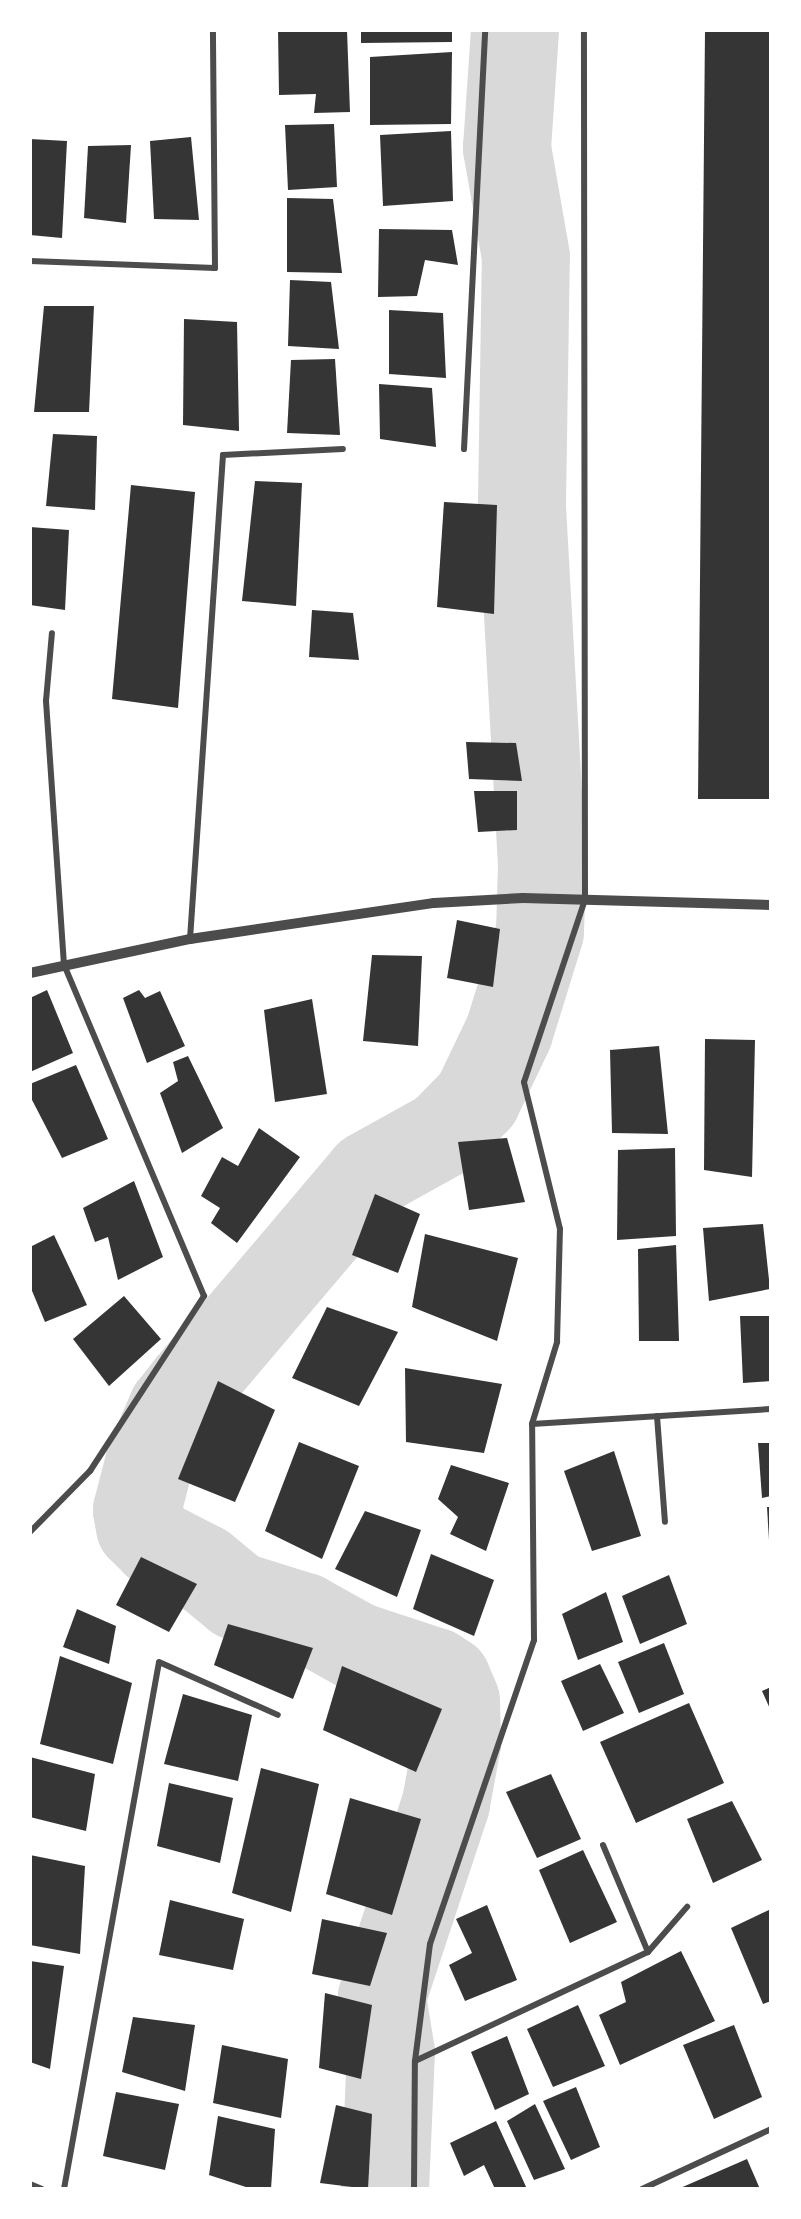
<!DOCTYPE html>
<style>
body{margin:0}
#map{position:relative;width:801px;height:2219px;overflow:hidden;background:#fff;font-family:"IBM Plex Sans",sans-serif}
div>[style]{position:absolute}
[style*='--x']{left:calc(var(--x)*1px);top:calc(var(--y)*1px);width:calc(var(--w)*1px);rotate:calc(var(--a)*1deg)}
.river>*{height:88px;margin:-44px;padding:0 44px;transform-origin:44px;border-radius:44px;background:#d9d9d9}
.building>*{inset:0;background:#353535}
.minor>*{height:6px;margin:-3px;padding:0 3px;transform-origin:3px;border-radius:3px;background:#4c4c4c}
.tertiary>*{height:10px;margin:-5px;padding:0 5px;transform-origin:5px;border-radius:5px;background:#4c4c4c}
span{translate:-50% -50%;white-space:nowrap;text-align:center;line-height:1.15;-webkit-text-stroke:4.5px #fff;paint-order:stroke}
.frame{position:absolute;inset:0;border:32px solid #fff;pointer-events:none}
</style>
<div id="map">
<div class="river">
<i style="--x:385;--y:2189;--w:136;--a:-87.5"></i>
<i style="--x:391;--y:2053;--w:57;--a:-99.1"></i>
<i style="--x:382;--y:1997;--w:204;--a:-71.7"></i>
<i style="--x:446;--y:1803;--w:61;--a:-79.6"></i>
<i style="--x:457;--y:1743;--w:42;--a:-91.4"></i>
<i style="--x:456;--y:1701;--w:23;--a:-113"></i>
<i style="--x:447;--y:1680;--w:14;--a:-146"></i>
<i style="--x:435;--y:1672;--w:83;--a:-161.8"></i>
<i style="--x:356;--y:1646;--w:60;--a:-150.9"></i>
<i style="--x:304;--y:1617;--w:70;--a:-162.6"></i>
<i style="--x:237;--y:1596;--w:44;--a:-140.5"></i>
<i style="--x:203;--y:1568;--w:51;--a:-152.9"></i>
<i style="--x:158;--y:1545;--w:25;--a:-135"></i>
<i style="--x:140;--y:1527;--w:17;--a:-100"></i>
<i style="--x:137;--y:1510;--w:52;--a:-75.4"></i>
<i style="--x:150;--y:1460;--w:56;--a:-66.7"></i>
<i style="--x:172;--y:1409;--w:31;--a:-52"></i>
<i style="--x:191;--y:1385;--w:275;--a:-49.7"></i>
<i style="--x:369;--y:1175;--w:85;--a:-29"></i>
<i style="--x:443;--y:1134;--w:49;--a:-45.8"></i>
<i style="--x:477;--y:1099;--w:74;--a:-64.5"></i>
<i style="--x:509;--y:1032;--w:105;--a:-72.8"></i>
<i style="--x:540;--y:932;--w:67;--a:-88.3"></i>
<i style="--x:542;--y:865;--w:363;--a:-93.2"></i>
<i style="--x:522;--y:503;--w:246;--a:-89.1"></i>
<i style="--x:526;--y:257;--w:111;--a:-99.9"></i>
<i style="--x:507;--y:148;--w:118;--a:-86.1"></i>
</div>
<div class="building">
<i style="clip-path:polygon(278px 30px,347px 30px,350px 112px,314px 113px,316px 94px,279px 95px)"></i>
<i style="clip-path:polygon(361px 30px,452px 30px,452px 42px,361px 43px)"></i>
<i style="clip-path:polygon(705px 30px,771px 30px,771px 799px,698px 799px)"></i>
<i style="clip-path:polygon(452px 52px,451px 124px,370px 125px,370px 57px)"></i>
<i style="clip-path:polygon(334px 124px,337px 187px,288px 190px,285px 125px)"></i>
<i style="clip-path:polygon(451px 131px,453px 201px,383px 206px,380px 135px)"></i>
<i style="clip-path:polygon(191px 137px,199px 220px,154px 219px,150px 141px)"></i>
<i style="clip-path:polygon(30px 139px,67px 141px,62px 238px,30px 235px)"></i>
<i style="clip-path:polygon(131px 145px,126px 223px,84px 218px,88px 146px)"></i>
<i style="clip-path:polygon(287px 198px,333px 199px,342px 273px,287px 272px)"></i>
<i style="clip-path:polygon(379px 229px,452px 230px,458px 265px,425px 260px,417px 296px,378px 297px)"></i>
<i style="clip-path:polygon(290px 280px,331px 282px,339px 349px,288px 346px)"></i>
<i style="clip-path:polygon(44px 306px,94px 306px,89px 412px,34px 412px)"></i>
<i style="clip-path:polygon(389px 310px,443px 313px,446px 378px,389px 374px)"></i>
<i style="clip-path:polygon(184px 319px,237px 322px,239px 431px,183px 425px)"></i>
<i style="clip-path:polygon(335px 359px,340px 435px,287px 433px,291px 360px)"></i>
<i style="clip-path:polygon(379px 384px,432px 388px,436px 447px,380px 439px)"></i>
<i style="clip-path:polygon(53px 434px,97px 436px,95px 510px,46px 506px)"></i>
<i style="clip-path:polygon(255px 481px,302px 483px,296px 606px,242px 601px)"></i>
<i style="clip-path:polygon(131px 485px,195px 492px,178px 708px,112px 699px)"></i>
<i style="clip-path:polygon(444px 502px,497px 505px,494px 614px,437px 607px)"></i>
<i style="clip-path:polygon(30px 527px,69px 530px,65px 610px,30px 605px)"></i>
<i style="clip-path:polygon(312px 610px,353px 613px,359px 660px,309px 657px)"></i>
<i style="clip-path:polygon(466px 742px,516px 743px,522px 781px,469px 779px)"></i>
<i style="clip-path:polygon(474px 791px,517px 791px,517px 830px,478px 832px)"></i>
<i style="clip-path:polygon(457px 920px,500px 929px,493px 987px,447px 978px)"></i>
<i style="clip-path:polygon(372px 955px,422px 956px,418px 1046px,363px 1041px)"></i>
<i style="clip-path:polygon(47px 990px,73px 1053px,30px 1072px,30px 998px)"></i>
<i style="clip-path:polygon(139px 990px,145px 998px,160px 991px,185px 1046px,147px 1063px,123px 998px)"></i>
<i style="clip-path:polygon(312px 999px,327px 1094px,275px 1102px,264px 1010px)"></i>
<i style="clip-path:polygon(705px 1039px,755px 1040px,752px 1177px,704px 1170px)"></i>
<i style="clip-path:polygon(659px 1046px,668px 1134px,612px 1133px,610px 1050px)"></i>
<i style="clip-path:polygon(188px 1056px,223px 1128px,182px 1153px,160px 1093px,178px 1081px,173px 1062px)"></i>
<i style="clip-path:polygon(76px 1065px,108px 1139px,62px 1158px,30px 1096px,30px 1084px)"></i>
<i style="clip-path:polygon(259px 1128px,300px 1157px,237px 1243px,211px 1223px,220px 1208px,201px 1196px,222px 1157px,238px 1166px)"></i>
<i style="clip-path:polygon(507px 1138px,525px 1202px,469px 1210px,458px 1142px)"></i>
<i style="clip-path:polygon(675px 1148px,676px 1236px,617px 1240px,618px 1150px)"></i>
<i style="clip-path:polygon(134px 1181px,163px 1257px,118px 1280px,108px 1237px,95px 1242px,83px 1208px)"></i>
<i style="clip-path:polygon(375px 1194px,420px 1214px,398px 1273px,352px 1255px)"></i>
<i style="clip-path:polygon(763px 1224px,770px 1289px,709px 1301px,703px 1228px)"></i>
<i style="clip-path:polygon(425px 1234px,518px 1258px,497px 1341px,412px 1307px)"></i>
<i style="clip-path:polygon(54px 1235px,87px 1305px,45px 1322px,30px 1286px,30px 1247px)"></i>
<i style="clip-path:polygon(676px 1245px,679px 1341px,639px 1341px,638px 1249px)"></i>
<i style="clip-path:polygon(124px 1296px,161px 1339px,109px 1386px,73px 1339px)"></i>
<i style="clip-path:polygon(327px 1307px,398px 1332px,359px 1406px,292px 1378px)"></i>
<i style="clip-path:polygon(740px 1316px,771px 1316px,771px 1381px,743px 1383px)"></i>
<i style="clip-path:polygon(405px 1368px,502px 1384px,484px 1453px,406px 1442px)"></i>
<i style="clip-path:polygon(218px 1381px,275px 1410px,235px 1502px,178px 1479px)"></i>
<i style="clip-path:polygon(299px 1442px,359px 1466px,322px 1559px,265px 1531px)"></i>
<i style="clip-path:polygon(758px 1443px,771px 1443px,771px 1496px,762px 1498px)"></i>
<i style="clip-path:polygon(614px 1451px,641px 1536px,592px 1551px,564px 1471px)"></i>
<i style="clip-path:polygon(451px 1465px,509px 1483px,486px 1551px,450px 1534px,458px 1517px,438px 1499px)"></i>
<i style="clip-path:polygon(767px 1507px,771px 1507px,771px 1540px,769px 1540px)"></i>
<i style="clip-path:polygon(365px 1511px,421px 1530px,397px 1597px,335px 1569px)"></i>
<i style="clip-path:polygon(431px 1554px,494px 1580px,474px 1636px,413px 1609px)"></i>
<i style="clip-path:polygon(141px 1557px,197px 1584px,169px 1632px,116px 1605px)"></i>
<i style="clip-path:polygon(669px 1575px,687px 1624px,640px 1644px,622px 1596px)"></i>
<i style="clip-path:polygon(606px 1592px,623px 1642px,578px 1660px,562px 1614px)"></i>
<i style="clip-path:polygon(77px 1609px,116px 1626px,109px 1664px,63px 1647px)"></i>
<i style="clip-path:polygon(228px 1624px,313px 1648px,293px 1699px,214px 1665px)"></i>
<i style="clip-path:polygon(664px 1643px,684px 1694px,639px 1713px,618px 1662px)"></i>
<i style="clip-path:polygon(60px 1656px,132px 1683px,113px 1764px,40px 1744px)"></i>
<i style="clip-path:polygon(600px 1664px,624px 1713px,583px 1731px,561px 1681px)"></i>
<i style="clip-path:polygon(342px 1666px,442px 1709px,416px 1772px,323px 1730px)"></i>
<i style="clip-path:polygon(771px 1687px,771px 1711px,762px 1691px)"></i>
<i style="clip-path:polygon(183px 1694px,252px 1715px,238px 1781px,164px 1764px)"></i>
<i style="clip-path:polygon(689px 1703px,724px 1783px,636px 1823px,600px 1742px)"></i>
<i style="clip-path:polygon(30px 1757px,95px 1774px,86px 1831px,30px 1817px)"></i>
<i style="clip-path:polygon(261px 1768px,319px 1784px,291px 1912px,232px 1893px)"></i>
<i style="clip-path:polygon(551px 1774px,581px 1839px,537px 1858px,506px 1792px)"></i>
<i style="clip-path:polygon(169px 1783px,233px 1798px,220px 1863px,157px 1846px)"></i>
<i style="clip-path:polygon(350px 1798px,421px 1819px,392px 1915px,326px 1894px)"></i>
<i style="clip-path:polygon(732px 1801px,762px 1860px,713px 1883px,687px 1819px)"></i>
<i style="clip-path:polygon(583px 1850px,617px 1922px,570px 1943px,539px 1870px)"></i>
<i style="clip-path:polygon(30px 1855px,85px 1866px,80px 1954px,30px 1945px)"></i>
<i style="clip-path:polygon(170px 1900px,244px 1919px,233px 1970px,159px 1955px)"></i>
<i style="clip-path:polygon(487px 1905px,517px 1980px,465px 2001px,449px 1965px,472px 1953px,456px 1919px)"></i>
<i style="clip-path:polygon(771px 1909px,771px 2001px,763px 2004px,731px 1928px)"></i>
<i style="clip-path:polygon(322px 1919px,387px 1933px,370px 1986px,312px 1974px)"></i>
<i style="clip-path:polygon(681px 1951px,715px 2021px,620px 2065px,599px 2015px,626px 2002px,621px 1982px)"></i>
<i style="clip-path:polygon(30px 1961px,64px 1966px,50px 2069px,30px 2062px)"></i>
<i style="clip-path:polygon(325px 1993px,372px 2005px,361px 2079px,319px 2068px)"></i>
<i style="clip-path:polygon(578px 2005px,605px 2066px,553px 2087px,527px 2029px)"></i>
<i style="clip-path:polygon(133px 2017px,195px 2025px,185px 2091px,122px 2072px)"></i>
<i style="clip-path:polygon(734px 2025px,762px 2097px,714px 2119px,683px 2045px)"></i>
<i style="clip-path:polygon(507px 2036px,529px 2094px,495px 2110px,471px 2052px)"></i>
<i style="clip-path:polygon(222px 2045px,288px 2059px,281px 2118px,213px 2103px)"></i>
<i style="clip-path:polygon(576px 2087px,600px 2147px,571px 2160px,543px 2101px)"></i>
<i style="clip-path:polygon(116px 2092px,179px 2104px,165px 2170px,103px 2156px)"></i>
<i style="clip-path:polygon(535px 2104px,565px 2169px,534px 2180px,507px 2121px)"></i>
<i style="clip-path:polygon(336px 2105px,372px 2114px,368px 2189px,320px 2183px)"></i>
<i style="clip-path:polygon(218px 2116px,275px 2129px,271px 2189px,252px 2189px,209px 2175px)"></i>
<i style="clip-path:polygon(496px 2121px,527px 2189px,495px 2189px,484px 2165px,464px 2176px,450px 2143px)"></i>
<i style="clip-path:polygon(747px 2159px,760px 2189px,678px 2189px)"></i>
</div>
<div class="minor">
<i style="--x:30;--y:261;--w:185;--a:2.2"></i>
<i style="--x:215;--y:268;--w:238;--a:-90.5"></i>
<i style="--x:464;--y:449;--w:420;--a:-87.1"></i>
<i style="--x:190;--y:939;--w:485;--a:-86.1"></i>
<i style="--x:223;--y:455;--w:120;--a:-2.9"></i>
<i style="--x:657;--y:1416;--w:106;--a:85.7"></i>
<i style="--x:532;--y:1424;--w:239;--a:-3.6"></i>
<i style="--x:30;--y:1532;--w:86;--a:-45.5"></i>
<i style="--x:90;--y:1471;--w:209;--a:-56.9"></i>
<i style="--x:204;--y:1296;--w:359;--a:-112.9"></i>
<i style="--x:64;--y:965;--w:265;--a:-93.9"></i>
<i style="--x:46;--y:701;--w:68;--a:-85"></i>
<i style="--x:603;--y:1845;--w:116;--a:67.2"></i>
<i style="--x:415;--y:2061;--w:257;--a:-25.1"></i>
<i style="--x:648;--y:1952;--w:60;--a:-49.1"></i>
<i style="--x:30;--y:2184;--w:13;--a:23"></i>
<i style="--x:64;--y:2189;--w:535;--a:-79.78"></i>
<i style="--x:159;--y:1662;--w:130;--a:24"></i>
<i style="--x:414;--y:2189;--w:128;--a:-89.6"></i>
<i style="--x:415;--y:2061;--w:118;--a:-82.7"></i>
<i style="--x:430;--y:1944;--w:321;--a:-71.1"></i>
<i style="--x:534;--y:1640;--w:216;--a:-90.5"></i>
<i style="--x:532;--y:1424;--w:86;--a:-73"></i>
<i style="--x:557;--y:1342;--w:113;--a:-88.5"></i>
<i style="--x:560;--y:1229;--w:151;--a:-103.8"></i>
<i style="--x:524;--y:1082;--w:192;--a:-71.5"></i>
<i style="--x:585;--y:900;--w:870;--a:-90.07"></i>
<i style="--x:642;--y:2189;--w:142;--a:-24.9"></i>
</div>
<div class="tertiary">
<i style="--x:30;--y:973;--w:164;--a:-12"></i>
<i style="--x:190;--y:939;--w:247;--a:-8.4"></i>
<i style="--x:434;--y:903;--w:89;--a:-3.2"></i>
<i style="--x:523;--y:898;--w:248;--a:1.6"></i>
</div>
<div class="frame"></div>
</div>
